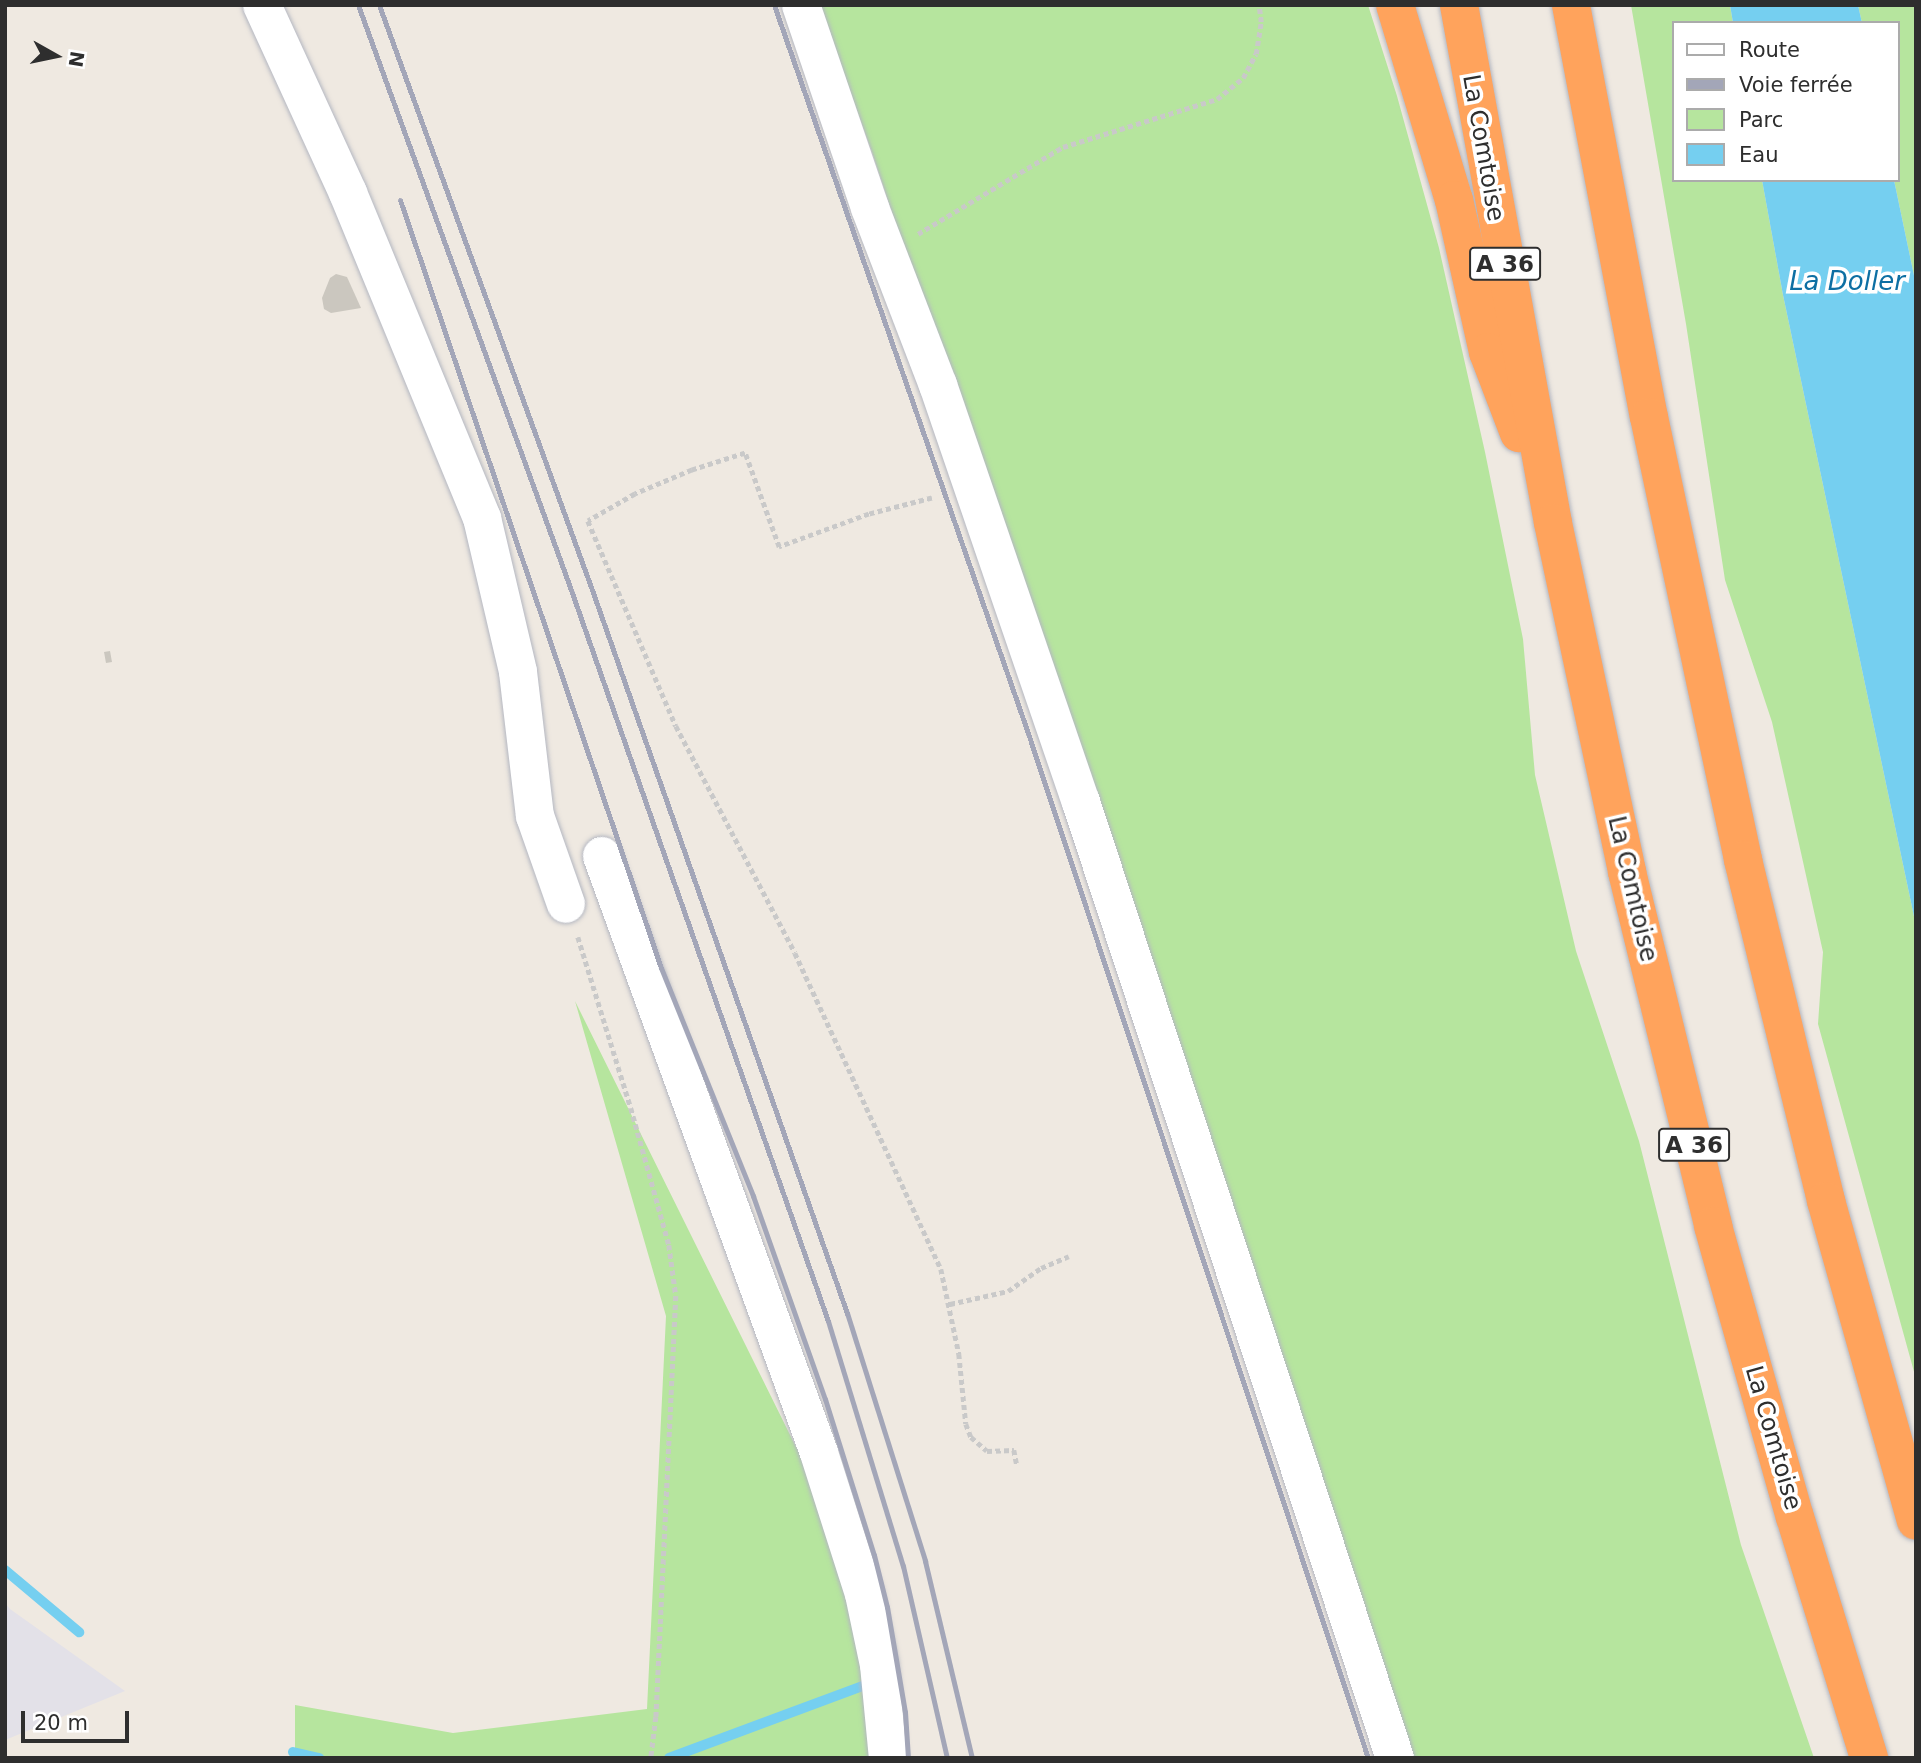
<!DOCTYPE html>
<meta charset="utf-8">
<style>
body{margin:0}
#map{position:relative;width:1921px;height:1763px;overflow:hidden;background:#efe9e1;font-family:"DejaVu Sans",sans-serif}
div>[style]{position:absolute}
[style*='--x']{left:calc(var(--x)*1px);top:calc(var(--y)*1px);width:calc(var(--w)*1px);rotate:calc(var(--a)*1deg)}
.industrial>*{inset:0;background:#e3e1e8}
.green>*{inset:0;background:#b6e59e}
.water>*{inset:0;background:#75cff0}
.stream>*{height:10px;margin:-5px;padding:0 5px;transform-origin:5px;border-radius:5px;background:#75cff0}
.building>*{inset:0;background:#cbc7bf}
.path>*{height:4.5px;margin-top:-2.25px;transform-origin:0;background:repeating-linear-gradient(90deg,#c9c9c9 0 5px,transparent 0 8.5px)}
.roads{filter:drop-shadow(0 0 2px #b4b7c1) drop-shadow(0 0 2px #b4b7c1)}
.minor>*{height:38px;margin:-19px;padding:0 19px;transform-origin:19px;border-radius:19px;background:#fff}
.highway>*{height:38px;margin:-19px;padding:0 19px;transform-origin:19px;border-radius:19px;background:#ffa35c}
.rail>*{height:5px;margin:-2.5px;padding:0 2.5px;transform-origin:2.5px;border-radius:2.5px;background:#a3a6b8}
span{translate:-50% -50%;white-space:nowrap;text-align:center;line-height:1.15;-webkit-text-stroke:7px #fff;paint-order:stroke}
.shield-label span{padding:2px 5px;background:#fff;border:2px solid;border-radius:5px;-webkit-text-stroke-width:0}
.shield-label{font-size:23px;color:#2e2e2e;font-weight:700}
.street-label{font-size:24px;color:#2e2e2e}
.water-label{font-size:26px;color:#0d6fa3;font-style:italic}
.frame{position:absolute;inset:0;border:7px solid #2e2e2e;pointer-events:none}
.legend{position:absolute;left:1672px;top:21px;width:228px;height:161px;box-sizing:border-box;background:#fff;border:2px solid #ababab;margin:0;padding:9px 12px;list-style:none;font-size:21px;color:#2e2e2e}
.legend li{display:flex;align-items:center;gap:14px;height:35px}
.legend b{width:35px;border:2px solid #ababab}
.north{position:absolute;left:21px;top:21px;width:70px;height:70px;-webkit-text-stroke:5px #fff;paint-order:stroke;rotate:99deg;font-size:19px;font-weight:700;line-height:28px;text-align:center;color:#2e2e2e}
.north::after{content:'';display:block;margin:auto;width:24px;height:32px;background:#2e2e2e;clip-path:polygon(50% 0,100% 100%,50% 72%,0 100%)}
.scale{position:absolute;left:21px;top:1711px;width:108px;height:32px;box-sizing:border-box;border:4px solid #2e2e2e;border-top:0;padding-left:9px;font-size:21px;line-height:24px;white-space:nowrap;color:#2e2e2e;-webkit-text-stroke:5px #fff;paint-order:stroke}
</style>
<div id="map">
<div class="industrial">
<i style="clip-path:polygon(5px 1603px,10px 1609px,125px 1691px,5px 1740px)"></i>
</div>
<div class="green">
<i style="clip-path:polygon(819px 5px,1368px 5px,1397px 96px,1439px 248px,1485px 452px,1523px 639px,1535px 775px,1576px 951px,1639px 1141px,1741px 1545px,1814px 1758px,1413px 1758px,1361px 1624px,872px 152px)"></i>
<i style="clip-path:polygon(1631px 5px,1730px 5px,1733px 23px,1674px 23px,1674px 180px,1762px 180px,1783px 295px,1916px 926px,1916px 1379px,1818px 1024px,1823px 952px,1772px 722px,1725px 580px,1686px 324px)"></i>
<i style="clip-path:polygon(1858px 5px,1916px 5px,1916px 285px,1894px 180px,1898px 180px,1898px 23px,1862px 23px)"></i>
<i style="clip-path:polygon(575px 1001px,855px 1566px,884px 1758px,295px 1758px,295px 1705px,453px 1733px,647px 1709px,666px 1316px)"></i>
</div>
<div class="water">
<i style="clip-path:polygon(1730px 5px,1858px 5px,1862px 23px,1733px 23px)"></i>
<i style="clip-path:polygon(1762px 180px,1894px 180px,1916px 285px,1916px 926px,1783px 295px)"></i>
</div>
<div class="stream">
<i style="--x:5;--y:1570;--w:97;--a:40"></i>
<i style="--x:293;--y:1752;--w:27;--a:13"></i>
<i style="--x:669;--y:1758;--w:209;--a:-20.4"></i>
</div>
<div class="building">
<i style="clip-path:polygon(336px 274px,347px 277px,361px 308px,331px 313px,324px 309px,322px 298px,330px 278px)"></i>
<i style="clip-path:polygon(110px 651px,112px 662px,106px 663px,104px 652px)"></i>
</div>
<div class="path">
<i style="--x:918;--y:234;--w:169;--a:-31"></i>
<i style="--x:1063;--y:147;--w:161;--a:-17.3"></i>
<i style="--x:1217;--y:99;--w:33;--a:-39"></i>
<i style="--x:1243;--y:78;--w:27;--a:-62"></i>
<i style="--x:1256;--y:54;--w:32;--a:-81"></i>
<i style="--x:1261;--y:22;--w:17;--a:-97"></i>
<i style="--x:932;--y:498;--w:65;--a:165.7"></i>
<i style="--x:869;--y:514;--w:96;--a:159.9"></i>
<i style="--x:779;--y:547;--w:100;--a:-109.9"></i>
<i style="--x:745;--y:453;--w:56;--a:162.2"></i>
<i style="--x:692;--y:470;--w:62;--a:157.2"></i>
<i style="--x:635;--y:494;--w:54;--a:150.1"></i>
<i style="--x:588;--y:521;--w:223;--a:66.8"></i>
<i style="--x:676;--y:726;--w:256;--a:62.3"></i>
<i style="--x:795;--y:953;--w:348;--a:65.2"></i>
<i style="--x:941;--y:1269;--w:87;--a:78"></i>
<i style="--x:959;--y:1354;--w:70;--a:84.3"></i>
<i style="--x:966;--y:1424;--w:14;--a:69"></i>
<i style="--x:971;--y:1437;--w:21;--a:41"></i>
<i style="--x:987;--y:1451;--w:27;--a:-2"></i>
<i style="--x:1014;--y:1450;--w:16;--a:79"></i>
<i style="--x:578;--y:937;--w:179;--a:72.8"></i>
<i style="--x:631;--y:1108;--w:142;--a:74.5"></i>
<i style="--x:669;--y:1245;--w:51;--a:82.2"></i>
<i style="--x:676;--y:1296;--w:421;--a:92.7"></i>
<i style="--x:656;--y:1717;--w:41;--a:97"></i>
<i style="--x:950;--y:1304;--w:59;--a:-12.6"></i>
<i style="--x:1008;--y:1291;--w:40;--a:-34.9"></i>
<i style="--x:1041;--y:1268;--w:30;--a:-23"></i>
</div>
<div class="roads">
<div class="minor">
<i style="--x:262;--y:5;--w:207;--a:65.4"></i>
<i style="--x:348;--y:193;--w:352;--a:67.6"></i>
<i style="--x:482;--y:518;--w:158;--a:76.8"></i>
<i style="--x:518;--y:672;--w:145;--a:83.3"></i>
<i style="--x:535;--y:816;--w:93;--a:70.6"></i>
<i style="--x:801;--y:5;--w:214;--a:71.2"></i>
<i style="--x:870;--y:208;--w:190;--a:69"></i>
<i style="--x:938;--y:385;--w:441;--a:71.1"></i>
<i style="--x:1081;--y:802;--w:1006;--a:71.82"></i>
<i style="--x:602;--y:856;--w:635;--a:70.02"></i>
<i style="--x:819;--y:1453;--w:148;--a:72.3"></i>
<i style="--x:864;--y:1594;--w:73;--a:78.1"></i>
<i style="--x:879;--y:1665;--w:93;--a:84.5"></i>
</div>
<div class="highway">
<i style="--x:1395;--y:5;--w:204;--a:73.2"></i>
<i style="--x:1454;--y:200;--w:156;--a:77.4"></i>
<i style="--x:1488;--y:352;--w:87;--a:69.1"></i>
<i style="--x:1459;--y:5;--w:526;--a:79.71"></i>
<i style="--x:1553;--y:523;--w:357;--a:78"></i>
<i style="--x:1627;--y:872;--w:364;--a:76.3"></i>
<i style="--x:1713;--y:1226;--w:302;--a:74.3"></i>
<i style="--x:1795;--y:1517;--w:252;--a:72.9"></i>
<i style="--x:1571;--y:5;--w:419;--a:79.3"></i>
<i style="--x:1649;--y:417;--w:453;--a:78"></i>
<i style="--x:1743;--y:860;--w:351;--a:76.3"></i>
<i style="--x:1826;--y:1201;--w:332;--a:74.3"></i>
</div>
</div>
<div class="rail">
<i style="--x:358;--y:5;--w:623;--a:69.99"></i>
<i style="--x:571;--y:590;--w:775;--a:70.63"></i>
<i style="--x:828;--y:1321;--w:256;--a:73"></i>
<i style="--x:903;--y:1566;--w:197;--a:77.1"></i>
<i style="--x:379;--y:5;--w:619;--a:69.99"></i>
<i style="--x:591;--y:587;--w:770;--a:70.58"></i>
<i style="--x:847;--y:1313;--w:260;--a:72.5"></i>
<i style="--x:925;--y:1561;--w:203;--a:76.6"></i>
<i style="--x:774;--y:5;--w:771;--a:70.77"></i>
<i style="--x:1028;--y:733;--w:1080;--a:71.65"></i>
<i style="--x:400;--y:200;--w:811;--a:71.23"></i>
<i style="--x:661;--y:968;--w:246;--a:68"></i>
<i style="--x:753;--y:1196;--w:215;--a:70.5"></i>
<i style="--x:825;--y:1399;--w:164;--a:72.6"></i>
<i style="--x:874;--y:1555;--w:54;--a:76"></i>
<i style="--x:887;--y:1607;--w:107;--a:80.3"></i>
<i style="--x:905;--y:1712;--w:46;--a:86.3"></i>
</div>
<div class="shield-label">
<span style="left:1505px;top:264px">A 36</span>
<span style="left:1694px;top:1145px">A 36</span>
</div>
<div class="street-label">
<span style="left:1483px;top:148px;rotate:80deg">La Comtoise</span>
<span style="left:1632px;top:889px;rotate:77deg">La Comtoise</span>
<span style="left:1773px;top:1438px;rotate:74deg">La Comtoise</span>
</div>
<div class="water-label">
<span style="left:1847px;top:282px">La Doller</span>
</div>
<div class="frame"></div>
<ul class="legend">
<li><b style="height:9px;background:#fff"></b>Route</li>
<li><b style="height:9px;background:#a3a6b8"></b>Voie ferrée</li>
<li><b style="height:19px;background:#b6e59e"></b>Parc</li>
<li><b style="height:19px;background:#75cff0"></b>Eau</li>
</ul>
<div class="north">N</div>
<div class="scale">20 m</div>
</div>
